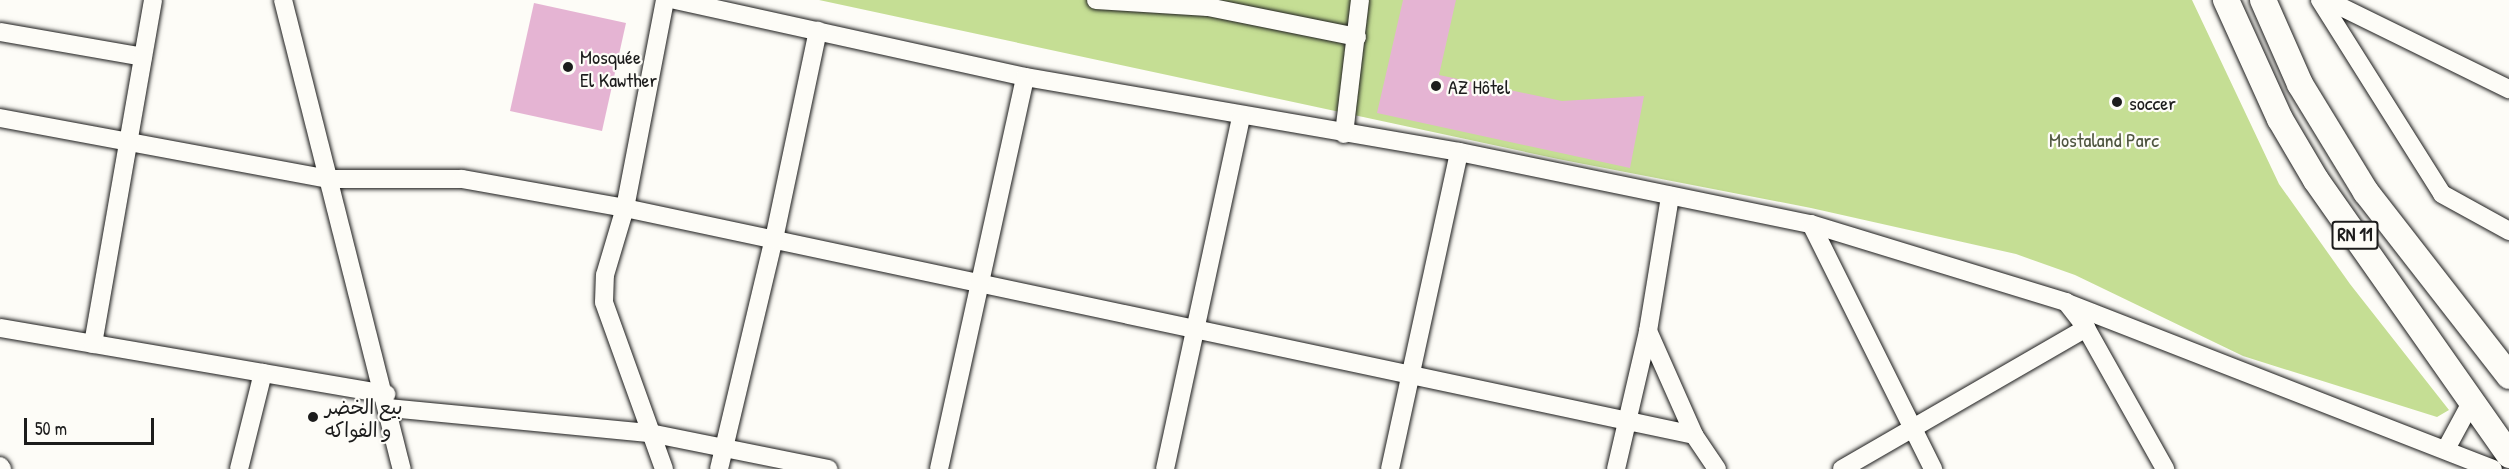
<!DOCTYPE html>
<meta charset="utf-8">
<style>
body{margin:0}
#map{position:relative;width:2509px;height:469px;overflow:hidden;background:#fdfcf7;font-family:"Patrick Hand","Playpen Sans Arabic",sans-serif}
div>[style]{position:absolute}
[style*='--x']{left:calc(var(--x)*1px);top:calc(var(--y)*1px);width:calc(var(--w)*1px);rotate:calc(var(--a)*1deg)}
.green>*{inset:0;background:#c5de94}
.building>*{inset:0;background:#e5b4d3}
.roads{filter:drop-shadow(0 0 2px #1c1c1c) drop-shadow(0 0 2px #1c1c1c)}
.minor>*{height:18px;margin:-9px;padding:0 9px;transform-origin:9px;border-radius:9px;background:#fdfcf7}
.highway>*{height:26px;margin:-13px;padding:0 13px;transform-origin:13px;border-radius:13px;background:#fdfcf7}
.dots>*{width:16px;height:16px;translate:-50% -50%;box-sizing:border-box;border:3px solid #fdfcf7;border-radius:50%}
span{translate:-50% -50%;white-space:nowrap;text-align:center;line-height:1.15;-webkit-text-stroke:4.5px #fdfcf7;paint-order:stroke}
.shield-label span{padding:2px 4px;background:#fdfcf7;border:2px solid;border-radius:4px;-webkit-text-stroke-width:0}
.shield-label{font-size:18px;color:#1c1c1c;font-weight:700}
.poi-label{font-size:20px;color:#1c1c1c}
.left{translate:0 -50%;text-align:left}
.park-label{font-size:20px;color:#4f5640}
.scale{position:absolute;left:24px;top:418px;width:130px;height:27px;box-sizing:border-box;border:3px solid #1c1c1c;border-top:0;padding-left:8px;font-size:18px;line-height:21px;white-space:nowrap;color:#1c1c1c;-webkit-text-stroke:4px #fdfcf7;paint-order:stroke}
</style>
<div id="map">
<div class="green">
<i style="clip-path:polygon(819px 0,2192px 0,2279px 184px,2350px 284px,2449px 410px,2437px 417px,2243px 356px,2075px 275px,2016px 254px,1811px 208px,1558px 159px)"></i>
</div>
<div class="building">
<i style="clip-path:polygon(1403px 0,1456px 0,1439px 75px,1562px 101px,1644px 96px,1630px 168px,1377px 113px)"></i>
<i style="clip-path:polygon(534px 3px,626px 23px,602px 131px,510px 111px)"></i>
</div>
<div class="roads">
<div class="minor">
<i style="--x:283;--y:0;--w:484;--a:75.8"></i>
<i style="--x:675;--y:0;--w:358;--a:12.4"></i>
<i style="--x:1025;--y:77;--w:440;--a:9.8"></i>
<i style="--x:1459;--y:152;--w:359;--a:11.6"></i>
<i style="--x:1811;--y:224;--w:267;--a:17"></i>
<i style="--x:2066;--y:302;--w:33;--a:52"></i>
<i style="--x:2086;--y:328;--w:162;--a:60.7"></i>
<i style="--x:1096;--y:0;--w:112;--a:3.6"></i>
<i style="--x:1208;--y:7;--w:152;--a:11.4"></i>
<i style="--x:2320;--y:0;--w:229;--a:57.8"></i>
<i style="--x:2442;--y:194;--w:77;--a:28.9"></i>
<i style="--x:2327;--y:0;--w:203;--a:26.1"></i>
<i style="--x:0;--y:32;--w:145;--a:9.9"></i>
<i style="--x:0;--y:118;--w:335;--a:10.5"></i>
<i style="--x:329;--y:179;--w:133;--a:0"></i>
<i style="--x:462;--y:179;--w:166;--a:10.1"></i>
<i style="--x:625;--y:208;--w:1093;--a:11.99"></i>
<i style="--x:1344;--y:134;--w:135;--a:-83.2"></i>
<i style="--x:1811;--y:224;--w:274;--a:63.5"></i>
<i style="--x:2067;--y:303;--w:457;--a:21.3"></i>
<i style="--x:0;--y:328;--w:392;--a:9.7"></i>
<i style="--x:1648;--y:331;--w:114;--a:66.1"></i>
<i style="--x:1694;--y:435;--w:41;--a:55.9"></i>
<i style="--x:93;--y:344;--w:349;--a:-80.1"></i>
<i style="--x:389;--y:408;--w:262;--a:5.5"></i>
<i style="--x:650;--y:433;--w:182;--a:11.4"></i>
<i style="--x:2446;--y:449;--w:55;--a:-61.6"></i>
<i style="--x:0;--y:466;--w:4;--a:56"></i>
<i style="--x:239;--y:469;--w:99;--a:-76"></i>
<i style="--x:664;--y:469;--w:177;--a:-109.8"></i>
<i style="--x:604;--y:302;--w:27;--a:-88"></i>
<i style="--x:605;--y:275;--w:70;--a:-73.4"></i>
<i style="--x:625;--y:208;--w:212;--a:-79.1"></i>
<i style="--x:719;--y:469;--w:236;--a:-76.6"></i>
<i style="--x:774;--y:239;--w:213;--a:-78.1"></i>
<i style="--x:939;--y:469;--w:401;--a:-77.6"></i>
<i style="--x:1165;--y:469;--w:361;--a:-77.8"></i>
<i style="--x:1390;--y:469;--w:324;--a:-77.7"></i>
<i style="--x:1616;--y:469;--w:142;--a:-76.9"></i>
<i style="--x:1648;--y:331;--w:137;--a:-80.7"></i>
<i style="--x:1842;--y:469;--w:282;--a:-30"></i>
</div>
<div class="highway">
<i style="--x:2226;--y:0;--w:131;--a:65.6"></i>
<i style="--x:2280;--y:119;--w:71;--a:59.5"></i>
<i style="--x:2316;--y:180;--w:336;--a:54.9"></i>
<i style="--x:2263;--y:0;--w:92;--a:66.2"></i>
<i style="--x:2300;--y:84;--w:127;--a:58.6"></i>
<i style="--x:2366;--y:192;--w:233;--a:52.1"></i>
</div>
</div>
<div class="dots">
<i style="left:568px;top:67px;background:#1c1c1c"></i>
<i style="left:1436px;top:86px;background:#1c1c1c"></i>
<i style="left:2117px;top:102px;background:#1c1c1c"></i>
<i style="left:313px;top:417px;background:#1c1c1c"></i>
</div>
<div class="shield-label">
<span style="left:2355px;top:235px">RN 11</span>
</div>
<div class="poi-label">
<span class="left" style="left:580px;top:68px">Mosquée<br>El Kawther</span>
<span class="left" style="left:1448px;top:86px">AZ Hôtel</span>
<span class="left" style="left:2129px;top:102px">soccer</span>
<span class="left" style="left:325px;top:418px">بيع الخضر<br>و الفواكه</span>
</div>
<div class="park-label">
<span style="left:2104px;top:139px">Mostaland Parc</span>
</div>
<div class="scale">50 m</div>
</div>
